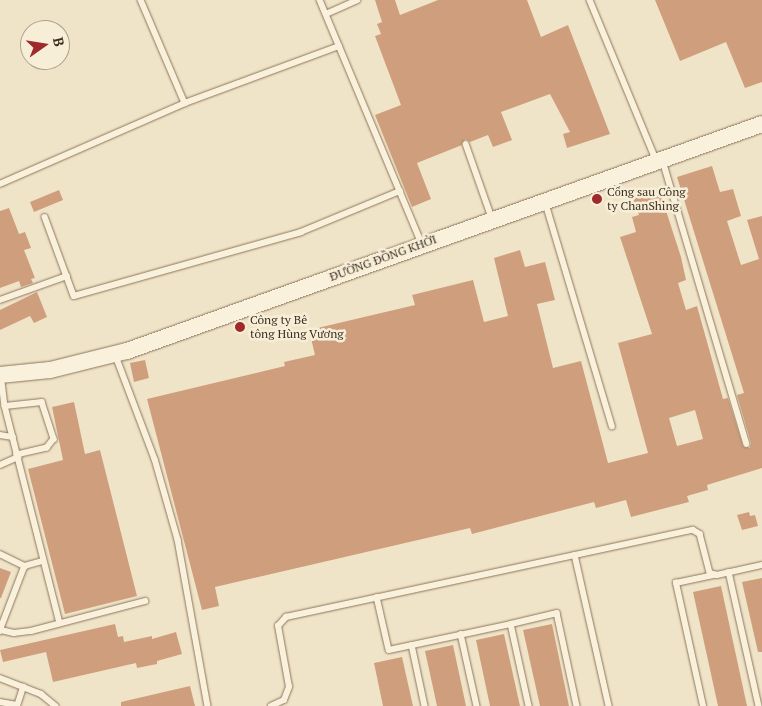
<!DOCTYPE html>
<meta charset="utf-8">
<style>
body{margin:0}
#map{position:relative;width:762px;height:706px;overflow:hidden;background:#f0e4c8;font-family:"PT Serif",serif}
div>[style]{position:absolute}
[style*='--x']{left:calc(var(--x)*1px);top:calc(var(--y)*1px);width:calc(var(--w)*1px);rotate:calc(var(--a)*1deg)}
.building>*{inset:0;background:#cf9f7d}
.roads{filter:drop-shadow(0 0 1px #8d765c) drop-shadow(0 0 1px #8d765c)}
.service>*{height:5.5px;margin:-2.75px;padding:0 2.75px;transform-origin:2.75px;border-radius:2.75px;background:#faf1dc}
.secondary>*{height:16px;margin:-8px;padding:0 8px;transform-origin:8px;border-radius:8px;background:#faf1dc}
.dots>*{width:14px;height:14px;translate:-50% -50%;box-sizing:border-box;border:2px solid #f7eed8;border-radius:50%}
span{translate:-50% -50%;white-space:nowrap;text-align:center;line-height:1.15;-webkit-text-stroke:5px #f7eed8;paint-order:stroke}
.poi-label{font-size:12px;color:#3d2e20}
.left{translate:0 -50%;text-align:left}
.street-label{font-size:12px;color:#3d2e20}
.north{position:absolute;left:20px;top:20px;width:50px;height:50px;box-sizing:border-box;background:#f7eed8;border:1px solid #ada18e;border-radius:50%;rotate:77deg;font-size:14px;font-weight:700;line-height:20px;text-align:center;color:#3d2e20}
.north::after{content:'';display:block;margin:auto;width:18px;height:22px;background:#9e2a2b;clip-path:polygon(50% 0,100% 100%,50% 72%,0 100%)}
</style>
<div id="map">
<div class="building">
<i style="clip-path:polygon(375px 0,395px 0,400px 15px,438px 0,527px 0,541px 37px,568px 25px,610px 134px,567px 148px,563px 134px,570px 132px,550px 94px,501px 112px,512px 140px,493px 147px,488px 135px,470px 142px,465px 139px,462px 145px,417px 163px,431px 199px,412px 207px,375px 115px,401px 105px,375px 36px,381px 34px,377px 24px,382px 22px)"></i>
<i style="clip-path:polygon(655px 0,762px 0,762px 82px,745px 88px,726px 42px,680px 61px)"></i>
<i style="clip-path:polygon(evenodd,712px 166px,720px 192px,733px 189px,741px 216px,727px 221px,741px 265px,759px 259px,747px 220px,762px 216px,762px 468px,707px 485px,708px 490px,687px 496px,689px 502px,631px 517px,626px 500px,596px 508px,594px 502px,472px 534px,470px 528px,215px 587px,219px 606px,202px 610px,147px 399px,285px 366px,284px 362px,315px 355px,309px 330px,415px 305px,412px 295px,473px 280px,484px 322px,508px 316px,494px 258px,520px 250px,525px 267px,545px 262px,555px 300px,537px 304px,553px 368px,581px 361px,608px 463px,648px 453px,618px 343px,652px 334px,620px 237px,636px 232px,632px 217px,639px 215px,633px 198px,659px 189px,681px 257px,686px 280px,678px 283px,686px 310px,697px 306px,723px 399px,728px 398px,743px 446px,750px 448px,751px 443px,737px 395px,744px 393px,677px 177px,712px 166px,695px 410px,703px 439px,677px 446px,669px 418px,695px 410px)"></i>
<i style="clip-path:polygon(59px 190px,63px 200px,34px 212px,30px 202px)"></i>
<i style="clip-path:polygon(9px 208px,19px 234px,25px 232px,31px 248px,24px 250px,35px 278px,31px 279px,33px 283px,21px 287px,19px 281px,0 288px,0 211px)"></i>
<i style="clip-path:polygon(37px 292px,47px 317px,34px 323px,30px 316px,0 330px,0 310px)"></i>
<i style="clip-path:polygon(145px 360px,149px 378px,134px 382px,130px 363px)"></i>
<i style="clip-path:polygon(74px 402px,85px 454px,100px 450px,137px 596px,65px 614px,28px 469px,63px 460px,52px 407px)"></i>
<i style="clip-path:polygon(749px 512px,750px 516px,755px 515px,758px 526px,742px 530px,737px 515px)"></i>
<i style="clip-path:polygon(0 568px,11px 572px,1px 598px,0 598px)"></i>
<i style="clip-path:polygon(762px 578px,762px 652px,758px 652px,742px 582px)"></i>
<i style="clip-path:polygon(721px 586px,747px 706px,718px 706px,693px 592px)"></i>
<i style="clip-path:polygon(115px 624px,118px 637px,123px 636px,124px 642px,152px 636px,152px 639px,176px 632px,182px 654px,157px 661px,157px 664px,137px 668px,136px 663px,53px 682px,46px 652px,3px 662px,0 650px)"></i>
<i style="clip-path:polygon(552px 624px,569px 706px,540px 706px,523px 630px)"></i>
<i style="clip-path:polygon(504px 634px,520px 706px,490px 706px,476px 640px)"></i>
<i style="clip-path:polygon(453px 645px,466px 706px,437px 706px,425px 651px)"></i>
<i style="clip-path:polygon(402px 657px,413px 706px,383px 706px,374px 663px)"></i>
<i style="clip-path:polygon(190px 686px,195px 706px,121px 706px,121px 702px)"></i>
</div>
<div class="roads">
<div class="service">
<i style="--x:141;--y:0;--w:112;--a:66.9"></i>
<i style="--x:320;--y:0;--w:264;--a:67.3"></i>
<i style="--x:590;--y:0;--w:172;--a:67.5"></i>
<i style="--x:326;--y:14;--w:34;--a:-24"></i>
<i style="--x:466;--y:144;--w:78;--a:70.6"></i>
<i style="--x:663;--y:161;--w:295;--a:73.5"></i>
<i style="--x:0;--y:184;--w:202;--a:-23.6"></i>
<i style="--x:185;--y:103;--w:164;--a:-20.3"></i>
<i style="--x:546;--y:204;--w:232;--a:73.4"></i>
<i style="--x:45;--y:217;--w:84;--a:69.8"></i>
<i style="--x:74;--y:296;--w:236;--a:-15.7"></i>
<i style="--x:301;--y:232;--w:107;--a:-22.5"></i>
<i style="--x:0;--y:300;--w:71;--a:-19.7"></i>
<i style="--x:116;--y:356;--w:110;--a:69.3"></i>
<i style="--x:155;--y:459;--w:84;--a:74.1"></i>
<i style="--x:178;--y:540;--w:169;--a:79.8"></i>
<i style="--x:2;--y:382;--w:24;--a:83"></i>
<i style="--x:5;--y:406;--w:224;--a:75.8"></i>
<i style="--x:5;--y:406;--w:37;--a:-6"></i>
<i style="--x:42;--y:402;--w:39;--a:72"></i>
<i style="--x:54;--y:439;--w:11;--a:128"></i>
<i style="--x:47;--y:448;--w:31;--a:167"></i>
<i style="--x:0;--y:435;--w:13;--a:9"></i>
<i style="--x:0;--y:465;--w:20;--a:-24"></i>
<i style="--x:0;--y:554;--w:28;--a:26"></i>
<i style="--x:25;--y:566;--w:70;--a:111"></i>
<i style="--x:575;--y:555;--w:155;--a:77.3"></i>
<i style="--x:25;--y:566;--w:19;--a:-16"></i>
<i style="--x:729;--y:572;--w:137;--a:77.4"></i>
<i style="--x:377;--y:597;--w:54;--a:77.2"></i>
<i style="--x:389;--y:650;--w:125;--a:-12"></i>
<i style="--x:511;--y:624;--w:84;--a:77.6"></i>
<i style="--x:511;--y:624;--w:47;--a:-13.4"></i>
<i style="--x:557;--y:613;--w:95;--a:77.9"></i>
<i style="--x:1;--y:630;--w:13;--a:13"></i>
<i style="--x:14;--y:633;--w:17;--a:-7"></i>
<i style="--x:31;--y:631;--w:118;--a:-14.7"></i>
<i style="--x:461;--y:634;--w:74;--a:77.5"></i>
<i style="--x:412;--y:645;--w:62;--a:78"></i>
<i style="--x:0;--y:678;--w:44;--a:21.3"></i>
<i style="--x:41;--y:694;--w:19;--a:39"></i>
<i style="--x:0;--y:702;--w:17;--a:10"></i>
<i style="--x:17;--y:706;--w:20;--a:-72"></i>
<i style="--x:271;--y:706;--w:14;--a:-25"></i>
<i style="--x:284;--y:700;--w:14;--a:-69"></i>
<i style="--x:289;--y:687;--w:62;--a:-100.2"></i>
<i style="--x:278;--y:626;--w:12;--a:-48"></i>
<i style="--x:286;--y:617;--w:416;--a:-12.1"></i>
<i style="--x:693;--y:530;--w:8;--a:30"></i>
<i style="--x:700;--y:534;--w:40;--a:75.6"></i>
<i style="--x:710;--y:573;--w:7;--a:16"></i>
<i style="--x:717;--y:575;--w:46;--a:-12.5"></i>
<i style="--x:703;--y:706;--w:126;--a:-102.4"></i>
<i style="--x:676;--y:583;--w:40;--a:-12"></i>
</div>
<div class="secondary">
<i style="--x:0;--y:375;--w:50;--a:-5.7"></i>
<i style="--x:50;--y:370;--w:79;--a:-13.9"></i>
<i style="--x:127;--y:351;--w:674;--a:-19.67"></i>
</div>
</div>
<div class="dots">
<i style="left:597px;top:199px;background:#9e2a2b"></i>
<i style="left:240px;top:327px;background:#9e2a2b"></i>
</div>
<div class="poi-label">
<span class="left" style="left:607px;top:199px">Cổng sau Công<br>ty ChanShing</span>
<span class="left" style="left:250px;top:327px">Công ty Bê<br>tông Hùng Vương</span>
</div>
<div class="street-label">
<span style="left:383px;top:258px;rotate:-20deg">ĐƯỜNG ĐỒNG KHỞI</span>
</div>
<div class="north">B</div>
</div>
